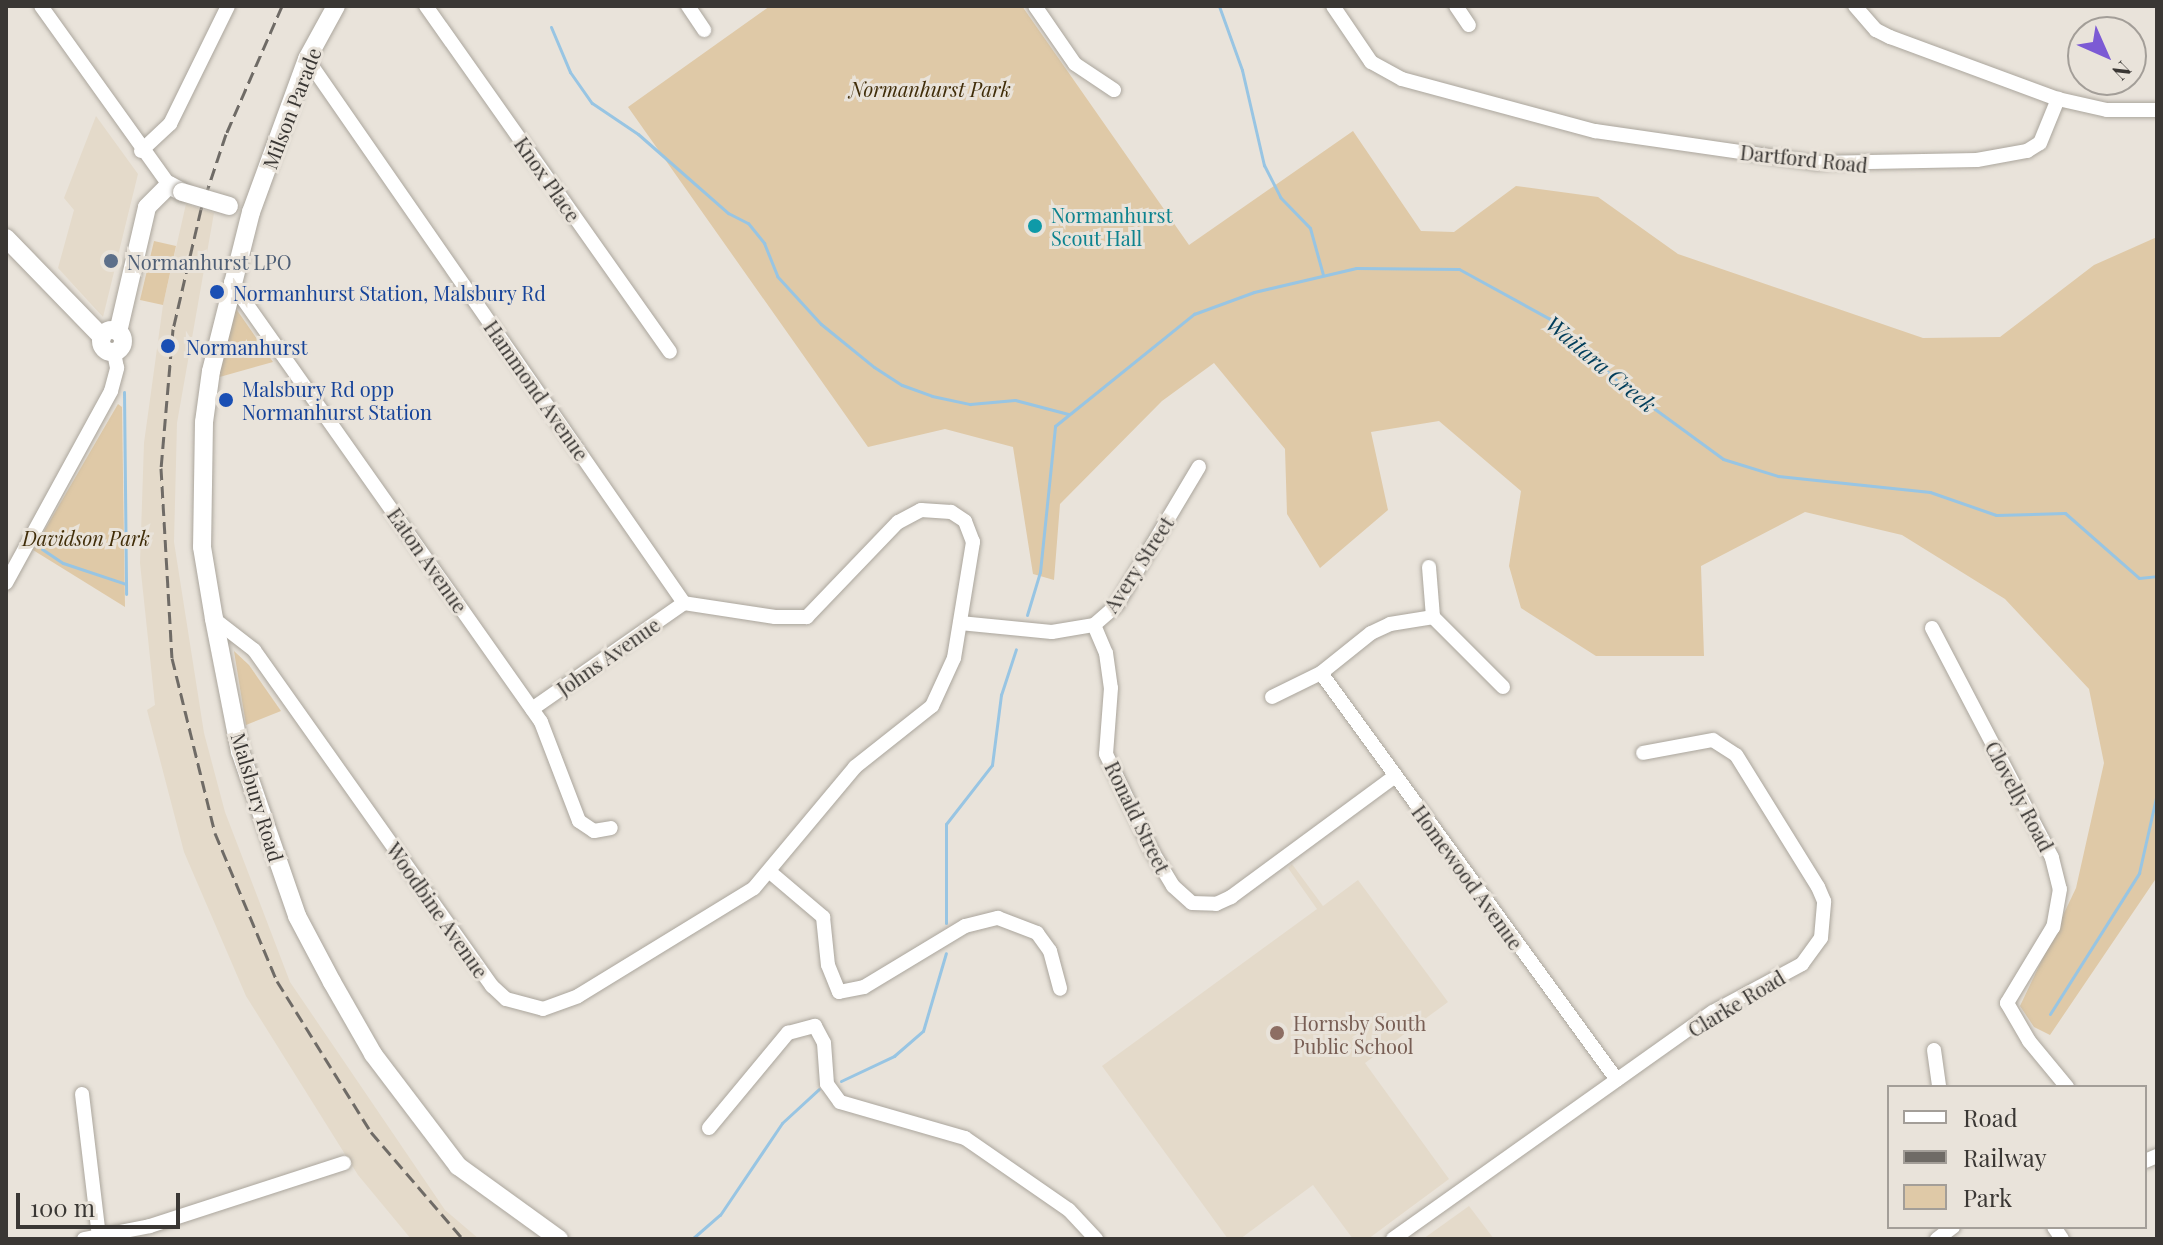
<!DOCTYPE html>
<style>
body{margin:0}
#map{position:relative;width:2163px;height:1245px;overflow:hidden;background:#e9e3da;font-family:"Playfair Display",serif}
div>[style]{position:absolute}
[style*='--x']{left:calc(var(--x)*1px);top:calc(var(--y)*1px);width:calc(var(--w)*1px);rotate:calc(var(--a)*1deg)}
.built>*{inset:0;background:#e4daca}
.green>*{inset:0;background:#dfc9a7}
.stream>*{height:3px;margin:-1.5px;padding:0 1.5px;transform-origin:1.5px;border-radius:1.5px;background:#98c5e3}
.roads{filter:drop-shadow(0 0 2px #aba69d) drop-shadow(0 0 2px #aba69d)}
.street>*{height:14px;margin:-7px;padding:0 7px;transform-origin:7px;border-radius:7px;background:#fff}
.secondary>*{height:18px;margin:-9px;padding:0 9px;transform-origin:9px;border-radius:9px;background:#fff}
.secondary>.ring{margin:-9px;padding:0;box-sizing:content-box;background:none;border:18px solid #fff;border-radius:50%}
.rail>*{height:3px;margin-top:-1.5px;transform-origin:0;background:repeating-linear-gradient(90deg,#6f6b66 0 12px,transparent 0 18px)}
.bridges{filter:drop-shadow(0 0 2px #aba69d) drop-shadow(0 0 2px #aba69d)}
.secondary-bridge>*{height:18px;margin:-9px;padding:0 9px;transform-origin:9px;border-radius:9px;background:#fff}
.dots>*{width:22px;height:22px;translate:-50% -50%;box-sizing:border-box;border:4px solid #e9e3da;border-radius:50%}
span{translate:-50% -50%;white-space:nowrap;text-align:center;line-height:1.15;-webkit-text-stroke:6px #e9e3da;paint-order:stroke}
.park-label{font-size:20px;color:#402d09;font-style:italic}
.street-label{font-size:20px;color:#3a3734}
.culture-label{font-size:20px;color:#0d838f}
.left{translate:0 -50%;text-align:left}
.service-label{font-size:20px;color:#4e5e75}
.transit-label{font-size:20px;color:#164399}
.education-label{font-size:20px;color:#785e54}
.water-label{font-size:22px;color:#003d5a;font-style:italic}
.frame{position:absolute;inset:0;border:8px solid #3a3734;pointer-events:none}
.legend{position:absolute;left:1887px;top:1085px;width:260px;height:144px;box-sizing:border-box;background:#e9e3da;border:2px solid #a39e98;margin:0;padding:10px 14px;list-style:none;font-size:24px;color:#3a3734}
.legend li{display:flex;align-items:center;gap:16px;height:40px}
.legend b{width:40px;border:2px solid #a39e98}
.north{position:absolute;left:2067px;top:16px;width:80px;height:80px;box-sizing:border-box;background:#e9e3da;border:2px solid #a39e98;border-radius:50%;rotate:135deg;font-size:22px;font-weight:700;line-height:32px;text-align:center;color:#3a3734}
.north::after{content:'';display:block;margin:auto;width:28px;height:36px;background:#7c5ad4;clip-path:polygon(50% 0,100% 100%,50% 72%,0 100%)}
.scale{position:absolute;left:16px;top:1193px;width:164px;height:36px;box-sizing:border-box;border:4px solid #3a3734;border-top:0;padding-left:10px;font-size:24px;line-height:28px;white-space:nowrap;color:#3a3734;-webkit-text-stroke:6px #e9e3da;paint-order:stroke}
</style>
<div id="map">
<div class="built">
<i style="clip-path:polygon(96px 116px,138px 174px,103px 317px,58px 268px,74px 210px,64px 198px)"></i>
<i style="clip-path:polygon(186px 204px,214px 213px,177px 423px,174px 542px,204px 733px,225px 812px,290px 982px,445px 1210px,479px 1239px,411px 1239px,358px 1175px,246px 996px,184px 852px,147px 710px,155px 705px,140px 563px,144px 443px,163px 305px)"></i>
<i style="clip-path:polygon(1292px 864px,1323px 906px,1358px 880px,1448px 1002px,1365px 1063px,1449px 1179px,1368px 1239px,1353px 1239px,1313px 1185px,1240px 1239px,1228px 1239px,1102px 1066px,1317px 909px,1288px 868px)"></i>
<i style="clip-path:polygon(1469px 1206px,1494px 1239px,1423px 1239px)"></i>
</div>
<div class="green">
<i style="clip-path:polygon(770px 6px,1022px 6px,1189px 245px,1353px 131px,1421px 231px,1454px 232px,1516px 186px,1598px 197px,1678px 254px,1923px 338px,2000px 337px,2094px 265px,2157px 237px,2157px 877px,2050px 1035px,2034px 1027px,2020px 1006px,2076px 888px,2104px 763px,2089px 689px,2005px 599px,1902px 535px,1805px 512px,1701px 566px,1704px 656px,1596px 656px,1521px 608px,1509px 566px,1521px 491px,1439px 421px,1371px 432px,1388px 510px,1320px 568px,1287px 514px,1285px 449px,1214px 363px,1162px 401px,1060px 504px,1054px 580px,1033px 574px,1013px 447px,945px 429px,868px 447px,628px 107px)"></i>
<i style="clip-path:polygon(154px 241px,176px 246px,163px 305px,140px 300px)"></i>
<i style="clip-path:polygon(232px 303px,273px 362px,216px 378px)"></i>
<i style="clip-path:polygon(118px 404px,122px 407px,125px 607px,33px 550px)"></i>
<i style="clip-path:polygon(234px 651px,249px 665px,281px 711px,246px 725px)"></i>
</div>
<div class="stream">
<i style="--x:1219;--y:6;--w:68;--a:70.2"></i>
<i style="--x:1242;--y:70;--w:98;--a:77"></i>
<i style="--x:1264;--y:165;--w:36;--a:63"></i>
<i style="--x:1280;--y:197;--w:43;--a:45.9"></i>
<i style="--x:1310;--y:228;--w:49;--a:74.5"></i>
<i style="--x:551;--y:27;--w:49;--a:67.1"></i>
<i style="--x:570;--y:72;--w:38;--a:55"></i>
<i style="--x:592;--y:103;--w:55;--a:34"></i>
<i style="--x:638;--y:134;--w:120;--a:41.3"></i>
<i style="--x:728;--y:213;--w:22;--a:27"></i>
<i style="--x:748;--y:223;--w:26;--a:51"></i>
<i style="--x:764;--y:243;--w:35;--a:68"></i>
<i style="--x:777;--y:276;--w:65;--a:47.5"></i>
<i style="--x:821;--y:324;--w:68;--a:39.1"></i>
<i style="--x:874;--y:367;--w:33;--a:33"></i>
<i style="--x:902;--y:385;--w:32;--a:20"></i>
<i style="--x:932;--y:396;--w:39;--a:12"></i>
<i style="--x:970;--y:404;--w:45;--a:-5.1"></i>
<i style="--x:1015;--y:400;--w:55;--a:14.8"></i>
<i style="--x:124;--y:392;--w:202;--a:89.4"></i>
<i style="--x:42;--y:549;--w:25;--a:34"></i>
<i style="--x:63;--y:563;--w:66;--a:18.4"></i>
<i style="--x:1027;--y:615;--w:45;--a:-73.2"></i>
<i style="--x:1040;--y:572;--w:147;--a:-84.1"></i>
<i style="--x:1055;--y:426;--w:179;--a:-38.9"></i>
<i style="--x:1194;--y:314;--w:64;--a:-20.1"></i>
<i style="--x:1254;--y:292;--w:105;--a:-13.2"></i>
<i style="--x:1356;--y:268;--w:103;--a:0.6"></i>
<i style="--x:1459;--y:269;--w:104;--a:28.8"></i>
<i style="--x:1550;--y:319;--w:98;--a:42.5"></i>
<i style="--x:1622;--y:385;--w:125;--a:36.2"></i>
<i style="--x:1723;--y:459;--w:58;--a:17.2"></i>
<i style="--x:1778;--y:476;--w:153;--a:6"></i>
<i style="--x:1930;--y:492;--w:70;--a:19.2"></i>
<i style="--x:1996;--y:515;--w:69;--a:-1.7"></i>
<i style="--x:2065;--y:513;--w:98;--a:41.3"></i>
<i style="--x:2139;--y:578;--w:18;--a:-6"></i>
<i style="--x:946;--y:923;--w:99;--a:-90"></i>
<i style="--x:946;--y:824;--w:75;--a:-52.1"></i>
<i style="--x:992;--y:765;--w:71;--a:-82.7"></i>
<i style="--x:1001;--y:695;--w:48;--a:-71.9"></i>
<i style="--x:2050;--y:1014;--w:167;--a:-57.7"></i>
<i style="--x:2139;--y:873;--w:82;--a:-77.3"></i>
<i style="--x:841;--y:1081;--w:59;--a:-25.3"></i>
<i style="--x:894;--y:1056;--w:38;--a:-41"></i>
<i style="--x:923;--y:1031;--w:81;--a:-73.6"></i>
<i style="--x:692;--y:1239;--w:37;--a:-41"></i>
<i style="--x:720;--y:1215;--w:111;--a:-56"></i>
<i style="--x:782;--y:1123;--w:50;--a:-42.6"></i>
</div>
<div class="roads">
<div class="street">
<i style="--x:41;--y:6;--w:220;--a:54.4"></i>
<i style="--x:426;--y:6;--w:423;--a:54.8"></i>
<i style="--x:688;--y:6;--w:29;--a:56"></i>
<i style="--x:1035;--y:6;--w:70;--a:55.4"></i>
<i style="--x:1075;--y:64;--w:47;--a:33.7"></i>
<i style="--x:1333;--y:6;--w:68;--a:55.8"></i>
<i style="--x:1371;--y:62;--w:35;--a:29"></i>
<i style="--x:1402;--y:79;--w:200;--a:15.1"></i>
<i style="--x:1595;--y:131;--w:223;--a:8.2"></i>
<i style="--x:1816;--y:163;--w:161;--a:-1.1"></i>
<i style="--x:1977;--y:160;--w:51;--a:-10.2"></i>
<i style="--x:2027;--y:151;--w:15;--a:-32"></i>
<i style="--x:2040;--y:143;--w:48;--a:-67.8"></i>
<i style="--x:1456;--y:6;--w:23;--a:56"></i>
<i style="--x:1855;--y:6;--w:32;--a:49"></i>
<i style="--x:1876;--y:30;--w:16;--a:27"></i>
<i style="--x:1890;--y:37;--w:179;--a:20.3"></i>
<i style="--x:2058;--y:99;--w:50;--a:12.7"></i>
<i style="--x:2107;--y:110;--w:50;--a:0"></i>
<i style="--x:307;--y:59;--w:662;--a:55.28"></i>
<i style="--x:141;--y:151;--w:40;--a:-43"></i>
<i style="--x:170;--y:124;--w:131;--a:-63.8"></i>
<i style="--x:231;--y:282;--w:538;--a:54.83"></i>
<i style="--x:541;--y:722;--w:106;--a:69"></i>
<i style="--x:579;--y:821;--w:18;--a:34"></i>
<i style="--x:594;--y:831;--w:17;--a:-10"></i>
<i style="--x:1429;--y:567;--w:50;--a:85.4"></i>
<i style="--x:6;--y:583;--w:219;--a:-61.3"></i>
<i style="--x:111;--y:391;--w:24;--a:-75"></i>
<i style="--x:117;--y:368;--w:15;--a:-101"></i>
<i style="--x:214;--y:619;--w:51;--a:37.8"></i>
<i style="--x:254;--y:650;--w:412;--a:54.7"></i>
<i style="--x:492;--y:986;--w:19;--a:43"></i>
<i style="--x:506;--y:999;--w:38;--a:15"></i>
<i style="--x:543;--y:1009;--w:37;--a:-20"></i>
<i style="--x:578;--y:996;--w:206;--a:-31.5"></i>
<i style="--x:754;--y:888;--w:158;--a:-50.1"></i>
<i style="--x:855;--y:767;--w:98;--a:-38.4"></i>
<i style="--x:932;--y:706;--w:53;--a:-65.4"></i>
<i style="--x:954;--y:658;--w:118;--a:-80.7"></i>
<i style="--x:973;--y:542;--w:22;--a:-111"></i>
<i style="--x:965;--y:521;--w:17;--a:-147"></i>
<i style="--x:951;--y:512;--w:30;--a:-176"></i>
<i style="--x:921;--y:510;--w:26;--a:152"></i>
<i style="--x:898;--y:522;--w:132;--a:133.8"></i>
<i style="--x:807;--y:617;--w:32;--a:180"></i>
<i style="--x:775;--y:617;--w:92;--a:-171.3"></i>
<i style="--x:960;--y:623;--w:92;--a:5.6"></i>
<i style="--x:1052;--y:632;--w:43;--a:-9.5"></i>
<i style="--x:1094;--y:625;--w:29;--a:-41"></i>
<i style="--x:1116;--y:606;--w:162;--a:-59.2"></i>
<i style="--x:1094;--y:625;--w:30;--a:67"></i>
<i style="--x:1106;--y:653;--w:35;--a:82"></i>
<i style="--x:1111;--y:688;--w:66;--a:94.3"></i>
<i style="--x:1106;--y:754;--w:107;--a:64.6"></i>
<i style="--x:1152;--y:851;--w:41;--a:59"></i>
<i style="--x:1173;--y:886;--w:25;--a:42"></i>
<i style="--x:1192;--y:903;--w:24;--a:2"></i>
<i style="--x:1216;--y:904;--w:17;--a:-25"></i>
<i style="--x:1231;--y:897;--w:204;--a:-36.4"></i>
<i style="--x:1932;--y:628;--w:259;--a:62.4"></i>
<i style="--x:2052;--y:858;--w:32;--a:76"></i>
<i style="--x:2060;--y:889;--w:39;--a:100"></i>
<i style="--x:2053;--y:927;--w:89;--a:121.2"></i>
<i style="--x:2007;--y:1003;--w:44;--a:59.9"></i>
<i style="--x:2029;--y:1041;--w:60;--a:50.4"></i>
<i style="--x:1321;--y:673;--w:503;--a:53.97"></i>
<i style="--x:1272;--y:697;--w:55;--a:-26.1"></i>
<i style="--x:1321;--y:673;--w:64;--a:-38.7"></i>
<i style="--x:1371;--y:633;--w:21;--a:-25"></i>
<i style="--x:1390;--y:624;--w:44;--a:-9.2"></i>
<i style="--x:1433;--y:617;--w:99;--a:45"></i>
<i style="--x:532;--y:709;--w:185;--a:-34.9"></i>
<i style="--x:770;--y:872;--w:70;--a:40.3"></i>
<i style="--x:823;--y:917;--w:48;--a:84.1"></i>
<i style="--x:828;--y:965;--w:29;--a:68"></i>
<i style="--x:839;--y:992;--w:25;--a:-11"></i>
<i style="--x:864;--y:987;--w:118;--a:-31.1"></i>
<i style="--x:965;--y:926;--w:34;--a:-14"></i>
<i style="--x:998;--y:918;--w:42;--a:21"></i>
<i style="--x:1037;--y:933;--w:22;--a:54"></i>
<i style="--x:1050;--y:951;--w:39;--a:75"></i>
<i style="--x:1934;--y:1050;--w:37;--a:82"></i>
<i style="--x:82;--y:1094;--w:144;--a:83.2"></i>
<i style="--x:709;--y:1128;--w:124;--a:-50.3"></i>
<i style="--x:788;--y:1033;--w:28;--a:-15"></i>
<i style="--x:815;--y:1026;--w:19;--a:62"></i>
<i style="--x:824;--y:1043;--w:41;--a:85.8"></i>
<i style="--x:827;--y:1084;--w:22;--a:54"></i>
<i style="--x:840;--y:1102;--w:130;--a:16.1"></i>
<i style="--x:965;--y:1138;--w:126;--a:34.7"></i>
<i style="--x:1069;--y:1210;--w:40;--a:47"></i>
<i style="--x:2145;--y:1161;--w:13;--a:-23"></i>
<i style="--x:2054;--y:1227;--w:14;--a:56"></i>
<i style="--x:84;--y:1239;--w:67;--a:-11.1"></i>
<i style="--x:150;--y:1226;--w:204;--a:-18"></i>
<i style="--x:1393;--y:1239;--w:392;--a:-35.4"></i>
<i style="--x:1713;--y:1012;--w:101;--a:-28.3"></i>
<i style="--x:1802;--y:964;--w:32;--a:-54"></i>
<i style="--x:1821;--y:938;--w:37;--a:-85"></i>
<i style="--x:1824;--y:901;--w:15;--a:-113"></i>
<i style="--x:1818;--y:887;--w:155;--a:-121.8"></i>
<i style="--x:1736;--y:755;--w:27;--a:-147"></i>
<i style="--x:1713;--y:740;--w:71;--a:169.5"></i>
<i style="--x:1937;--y:1239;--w:20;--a:-37"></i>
</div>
<div class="secondary">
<i style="--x:336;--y:6;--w:60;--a:118.7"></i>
<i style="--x:307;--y:59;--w:163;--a:110.1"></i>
<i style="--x:251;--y:212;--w:164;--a:104.1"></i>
<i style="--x:211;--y:371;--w:51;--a:97.8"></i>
<i style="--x:204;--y:422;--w:125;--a:90.9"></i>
<i style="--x:202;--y:547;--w:73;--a:80.5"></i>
<i style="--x:214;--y:619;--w:135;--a:78.9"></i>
<i style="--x:240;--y:751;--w:175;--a:70.9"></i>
<i style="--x:297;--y:916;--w:75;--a:62.1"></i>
<i style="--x:332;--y:982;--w:83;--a:60.3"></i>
<i style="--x:373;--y:1054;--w:141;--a:52.8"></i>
<i style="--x:458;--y:1166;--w:125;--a:35.9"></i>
<i style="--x:6;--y:238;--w:138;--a:45.9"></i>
<i class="ring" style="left:101px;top:330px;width:4px;height:4px"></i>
<i style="--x:118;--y:332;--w:128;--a:-76.9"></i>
<i style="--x:147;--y:207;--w:31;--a:-45"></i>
<i style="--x:169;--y:185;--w:15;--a:28"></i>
</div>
</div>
<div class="rail">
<i style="--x:282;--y:6;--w:140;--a:113.6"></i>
<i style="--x:226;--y:134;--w:79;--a:108.4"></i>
<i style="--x:201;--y:209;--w:123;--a:103.1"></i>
<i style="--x:173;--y:329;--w:140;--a:94.9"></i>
<i style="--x:161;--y:468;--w:190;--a:86.7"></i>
<i style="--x:172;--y:658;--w:180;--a:76.2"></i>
<i style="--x:215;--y:833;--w:160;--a:67.3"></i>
<i style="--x:277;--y:981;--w:178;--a:58.1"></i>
<i style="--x:371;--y:1132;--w:141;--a:49.3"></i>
</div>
<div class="bridges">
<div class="secondary-bridge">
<i style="--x:182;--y:192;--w:49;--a:16.6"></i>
</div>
</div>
<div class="dots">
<i style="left:1035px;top:226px;background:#0f9aa8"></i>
<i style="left:111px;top:261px;background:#5c6f8a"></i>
<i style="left:217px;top:292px;background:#1a4fb4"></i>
<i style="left:168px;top:346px;background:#1a4fb4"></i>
<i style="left:226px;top:400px;background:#1a4fb4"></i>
<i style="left:1277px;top:1033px;background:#8d6e63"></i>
</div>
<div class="park-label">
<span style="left:930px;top:88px">Normanhurst Park</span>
<span style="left:86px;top:537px">Davidson Park</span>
</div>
<div class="street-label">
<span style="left:291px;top:108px;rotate:-69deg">Milson Parade</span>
<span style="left:1804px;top:158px;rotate:6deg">Dartford Road</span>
<span style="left:548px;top:179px;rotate:55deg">Knox Place</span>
<span style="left:537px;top:390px;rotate:55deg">Hammond Avenue</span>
<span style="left:428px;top:560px;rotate:55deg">Eaton Avenue</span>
<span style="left:1138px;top:564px;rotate:-57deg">Avery Street</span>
<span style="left:608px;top:656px;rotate:-35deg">Johns Avenue</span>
<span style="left:2020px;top:796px;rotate:62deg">Clovelly Road</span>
<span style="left:258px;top:797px;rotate:73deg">Malsbury Road</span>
<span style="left:1138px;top:817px;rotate:64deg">Ronald Street</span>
<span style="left:1468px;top:877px;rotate:54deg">Homewood Avenue</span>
<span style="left:438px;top:910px;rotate:55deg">Woodbine Avenue</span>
<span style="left:1736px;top:1003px;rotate:-31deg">Clarke Road</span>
</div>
<div class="culture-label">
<span class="left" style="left:1051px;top:226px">Normanhurst<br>Scout Hall</span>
</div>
<div class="service-label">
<span class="left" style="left:127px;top:261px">Normanhurst LPO</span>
</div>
<div class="transit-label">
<span class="left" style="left:233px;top:292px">Normanhurst Station, Malsbury Rd</span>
<span class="left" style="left:186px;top:346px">Normanhurst</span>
<span class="left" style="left:242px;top:400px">Malsbury Rd opp<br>Normanhurst Station</span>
</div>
<div class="education-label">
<span class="left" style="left:1293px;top:1034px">Hornsby South<br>Public School</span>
</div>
<div class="water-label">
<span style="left:1601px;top:364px;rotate:40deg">Waitara Creek</span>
</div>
<div class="frame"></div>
<ul class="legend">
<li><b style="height:10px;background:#fff"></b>Road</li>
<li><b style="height:10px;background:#6f6b66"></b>Railway</li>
<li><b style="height:22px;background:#dfc9a7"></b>Park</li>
</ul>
<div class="north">N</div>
<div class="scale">100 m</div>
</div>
